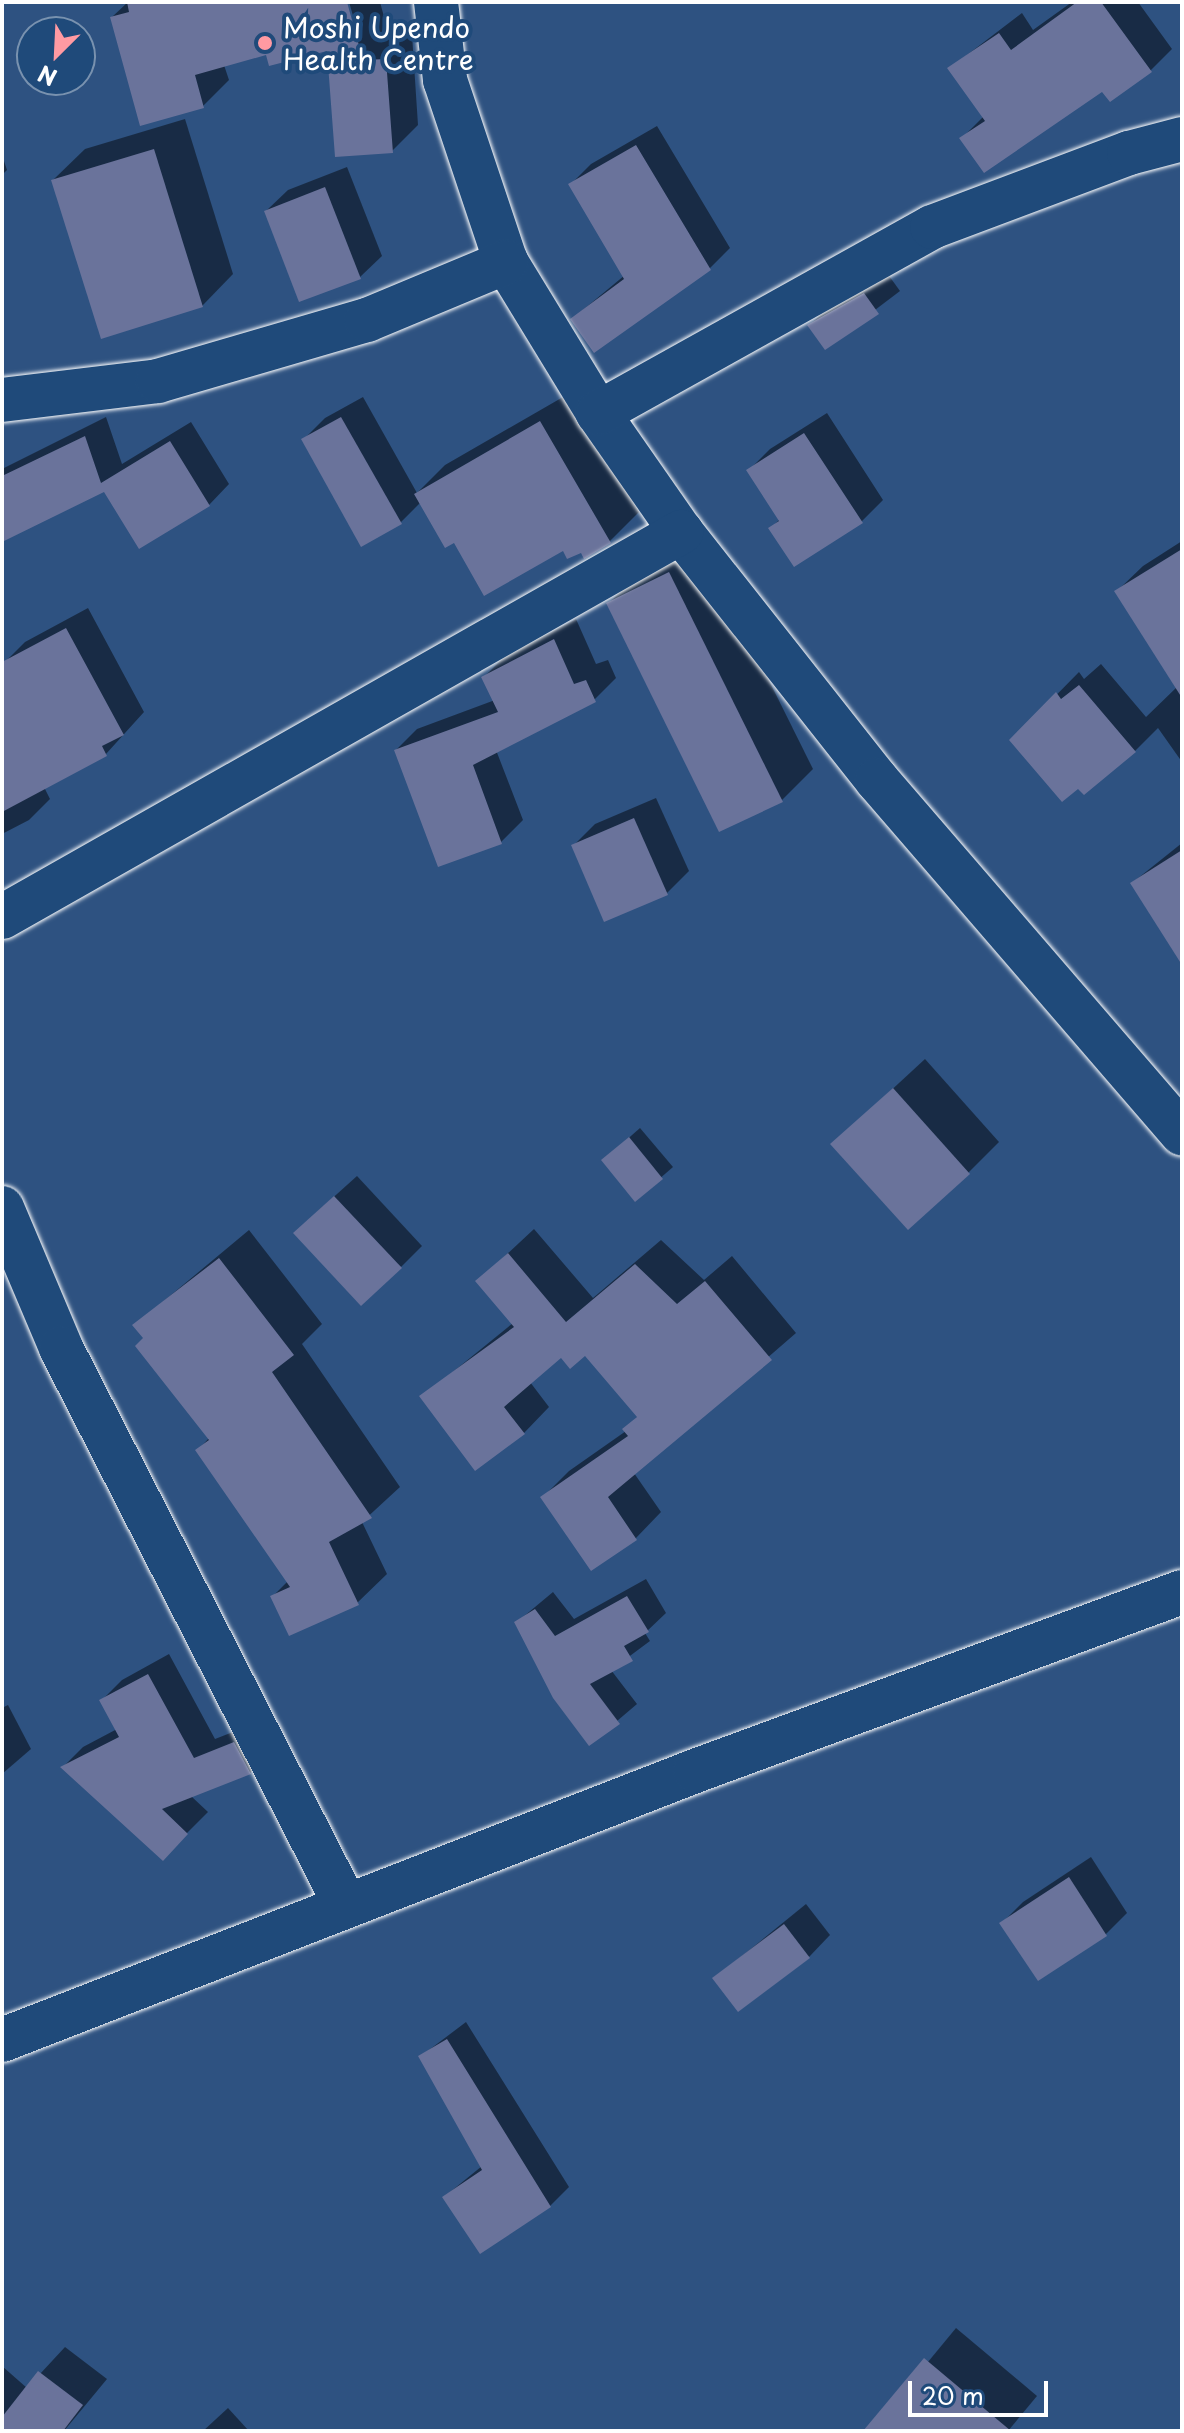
<!DOCTYPE html>
<style>
body{margin:0}
#map{position:relative;width:1184px;height:2433px;overflow:hidden;background:#2e5281;font-family:"Playpen Sans",sans-serif}
div>[style]{position:absolute}
[style*='--x']{left:calc(var(--x)*1px);top:calc(var(--y)*1px);width:calc(var(--w)*1px);rotate:calc(var(--a)*1deg)}
.shadow>*{inset:0;background:#0007}
.building>*{inset:0;background:#6a739b}
.roads{filter:drop-shadow(0 0 2px #fff) drop-shadow(0 0 2px #fff)}
.minor>*{height:44px;margin:-22px;padding:0 22px;transform-origin:22px;border-radius:22px;background:#1f4a7a}
.dots>*{width:22px;height:22px;translate:-50% -50%;box-sizing:border-box;border:4px solid #1f4a7a;border-radius:50%}
span{translate:-50% -50%;white-space:nowrap;text-align:center;line-height:1.15;-webkit-text-stroke:8px #1f4a7a;paint-order:stroke}
.poi-label{font-size:28px;color:#fff}
.left{translate:0 -50%;text-align:left}
.frame{position:absolute;inset:0;border:4px solid #fff;pointer-events:none}
.north{position:absolute;left:16px;top:16px;width:80px;height:80px;box-sizing:border-box;background:#1f4a7a;border:2px solid #7992af;border-radius:50%;rotate:204deg;font-size:22px;font-weight:700;line-height:32px;text-align:center;color:#fff}
.north::after{content:'';display:block;margin:auto;width:28px;height:36px;background:#ff9aa2;clip-path:polygon(50% 0,100% 100%,50% 72%,0 100%)}
.scale{position:absolute;left:908px;top:2381px;width:140px;height:36px;box-sizing:border-box;border:4px solid #fff;border-top:0;padding-left:10px;font-size:24px;line-height:28px;white-space:nowrap;color:#fff;-webkit-text-stroke:6px #1f4a7a;paint-order:stroke}
</style>
<div id="map">
<div class="shadow">
<i style="clip-path:polygon(128px 2px,345px 2px,352px 26px,356px 26px,349px 2px,380px 2px,389px 35px,412px 34px,418px 125px,392px 151px,329px 48px,268px 53px,224px 65px,229px 80px,203px 106px,112px 17px)"></i>
<i style="clip-path:polygon(1072px 2px,1138px 2px,1172px 49px,1150px 71px,962px 138px,984px 116px,950px 68px,1022px 13px,1033px 30px)"></i>
<i style="clip-path:polygon(185px 119px,233px 274px,202px 306px,53px 180px,85px 149px)"></i>
<i style="clip-path:polygon(657px 126px,730px 248px,710px 268px,572px 319px,625px 275px,571px 184px,591px 164px)"></i>
<i style="clip-path:polygon(2px 155px,7px 170px,2px 175px)"></i>
<i style="clip-path:polygon(347px 167px,382px 256px,360px 277px,266px 211px,288px 190px)"></i>
<i style="clip-path:polygon(887px 273px,900px 291px,825px 348px,809px 326px,831px 304px)"></i>
<i style="clip-path:polygon(570px 393px,639px 512px,610px 541px,582px 550px,454px 540px,421px 502px,400px 523px,303px 440px,325px 418px,363px 397px,417px 493px,445px 465px)"></i>
<i style="clip-path:polygon(827px 413px,883px 500px,862px 521px,795px 564px,771px 528px,780px 519px,749px 470px,770px 449px)"></i>
<i style="clip-path:polygon(106px 417px,122px 464px,191px 422px,229px 484px,209px 505px,105px 490px,2px 521px,2px 469px)"></i>
<i style="clip-path:polygon(1182px 541px,1182px 762px,1158px 728px,1135px 751px,1012px 740px,1079px 672px,1084px 679px,1101px 664px,1146px 717px,1177px 687px,1117px 591px,1143px 566px)"></i>
<i style="clip-path:polygon(700px 542px,813px 769px,782px 800px,608px 604px,639px 573px)"></i>
<i style="clip-path:polygon(88px 608px,144px 712px,106px 754px,44px 787px,50px 799px,29px 820px,2px 834px,3px 664px,25px 642px)"></i>
<i style="clip-path:polygon(576px 619px,596px 664px,608px 660px,616px 678px,594px 700px,496px 750px,523px 820px,501px 842px,396px 750px,417px 729px,495px 700px,483px 678px,505px 656px)"></i>
<i style="clip-path:polygon(656px 798px,689px 871px,667px 893px,573px 846px,595px 824px)"></i>
<i style="clip-path:polygon(1182px 843px,1182px 961px,1132px 883px)"></i>
<i style="clip-path:polygon(925px 1059px,999px 1142px,968px 1173px,833px 1144px)"></i>
<i style="clip-path:polygon(640px 1128px,673px 1167px,636px 1199px,615px 1150px)"></i>
<i style="clip-path:polygon(357px 1176px,422px 1246px,401px 1267px,317px 1212px)"></i>
<i style="clip-path:polygon(534px 1229px,593px 1298px,661px 1240px,704px 1280px,732px 1256px,796px 1333px,634px 1473px,661px 1512px,636px 1538px,592px 1568px,543px 1497px,569px 1471px,626px 1431px,638px 1416px,586px 1353px,561px 1355px,530px 1382px,549px 1407px,524px 1433px,422px 1397px,513px 1323px,478px 1281px)"></i>
<i style="clip-path:polygon(249px 1230px,322px 1324px,302px 1344px,400px 1487px,362px 1522px,387px 1574px,357px 1603px,273px 1596px,288px 1581px,198px 1450px,209px 1438px,135px 1325px)"></i>
<i style="clip-path:polygon(646px 1579px,666px 1613px,645px 1633px,650px 1641px,611px 1670px,637px 1704px,590px 1744px,517px 1622px,553px 1592px,574px 1619px)"></i>
<i style="clip-path:polygon(169px 1654px,215px 1739px,256px 1723px,271px 1752px,250px 1773px,191px 1796px,208px 1812px,183px 1837px,63px 1767px,83px 1747px,117px 1729px,101px 1701px,122px 1680px)"></i>
<i style="clip-path:polygon(8px 1705px,31px 1749px,2px 1774px,2px 1708px)"></i>
<i style="clip-path:polygon(1091px 1857px,1127px 1913px,1106px 1934px,1002px 1923px,1023px 1902px)"></i>
<i style="clip-path:polygon(806px 1904px,830px 1935px,809px 1957px,715px 1978px)"></i>
<i style="clip-path:polygon(466px 2022px,569px 2187px,550px 2206px,444px 2197px,482px 2166px,421px 2056px)"></i>
<i style="clip-path:polygon(956px 2328px,1037px 2396px,1008px 2431px,871px 2431px)"></i>
<i style="clip-path:polygon(65px 2347px,107px 2379px,64px 2431px,2px 2431px,2px 2366px,27px 2388px)"></i>
<i style="clip-path:polygon(228px 2408px,249px 2431px,203px 2431px)"></i>
</div>
<div class="building">
<i style="clip-path:polygon(127px 2px,347px 2px,363px 60px,386px 59px,393px 153px,335px 157px,327px 51px,269px 66px,266px 55px,195px 75px,204px 108px,140px 126px,110px 17px,129px 12px)"></i>
<i style="clip-path:polygon(1077px 2px,1101px 2px,1152px 72px,1110px 102px,1102px 92px,984px 173px,959px 138px,985px 121px,947px 68px,999px 33px,1011px 50px)"></i>
<i style="clip-path:polygon(636px 145px,711px 270px,594px 353px,570px 319px,624px 279px,568px 184px)"></i>
<i style="clip-path:polygon(154px 149px,203px 307px,101px 339px,51px 180px)"></i>
<i style="clip-path:polygon(325px 187px,361px 279px,299px 302px,264px 211px)"></i>
<i style="clip-path:polygon(864px 293px,879px 314px,825px 350px,807px 325px)"></i>
<i style="clip-path:polygon(341px 417px,402px 524px,361px 547px,301px 439px)"></i>
<i style="clip-path:polygon(540px 421px,611px 543px,584px 559px,581px 553px,567px 559px,563px 551px,484px 596px,454px 543px,445px 548px,414px 494px)"></i>
<i style="clip-path:polygon(804px 433px,863px 523px,794px 567px,768px 528px,779px 521px,746px 470px)"></i>
<i style="clip-path:polygon(85px 436px,101px 483px,170px 441px,210px 506px,139px 549px,104px 492px,2px 542px,2px 476px)"></i>
<i style="clip-path:polygon(1182px 549px,1182px 698px,1114px 591px)"></i>
<i style="clip-path:polygon(669px 572px,783px 802px,719px 832px,606px 603px)"></i>
<i style="clip-path:polygon(66px 628px,124px 735px,102px 746px,107px 756px,2px 812px,2px 662px)"></i>
<i style="clip-path:polygon(554px 639px,574px 684px,586px 680px,596px 702px,473px 765px,502px 844px,438px 867px,394px 750px,498px 712px,481px 677px)"></i>
<i style="clip-path:polygon(1079px 685px,1136px 752px,1084px 795px,1078px 789px,1062px 802px,1009px 740px,1056px 692px,1061px 699px)"></i>
<i style="clip-path:polygon(634px 818px,668px 895px,604px 922px,571px 845px)"></i>
<i style="clip-path:polygon(1182px 850px,1182px 965px,1130px 883px)"></i>
<i style="clip-path:polygon(893px 1088px,970px 1174px,908px 1230px,830px 1144px)"></i>
<i style="clip-path:polygon(629px 1137px,663px 1179px,635px 1202px,601px 1160px)"></i>
<i style="clip-path:polygon(334px 1196px,402px 1268px,361px 1306px,293px 1233px)"></i>
<i style="clip-path:polygon(508px 1253px,566px 1322px,635px 1264px,677px 1304px,705px 1281px,772px 1360px,608px 1497px,637px 1540px,591px 1571px,540px 1497px,628px 1436px,622px 1429px,637px 1417px,585px 1356px,570px 1369px,561px 1358px,504px 1407px,525px 1434px,475px 1471px,419px 1396px,514px 1327px,475px 1281px)"></i>
<i style="clip-path:polygon(219px 1258px,294px 1355px,272px 1372px,372px 1518px,329px 1542px,359px 1605px,289px 1636px,270px 1596px,290px 1587px,195px 1450px,209px 1440px,135px 1346px,143px 1338px,132px 1325px)"></i>
<i style="clip-path:polygon(627px 1596px,649px 1632px,624px 1646px,633px 1661px,590px 1684px,620px 1724px,589px 1746px,553px 1698px,514px 1622px,535px 1609px,555px 1636px)"></i>
<i style="clip-path:polygon(148px 1674px,194px 1758px,234px 1742px,251px 1774px,162px 1809px,188px 1834px,163px 1861px,60px 1767px,119px 1737px,99px 1700px)"></i>
<i style="clip-path:polygon(1069px 1877px,1107px 1936px,1038px 1981px,999px 1923px)"></i>
<i style="clip-path:polygon(784px 1924px,810px 1958px,738px 2012px,712px 1978px)"></i>
<i style="clip-path:polygon(447px 2039px,551px 2207px,480px 2254px,442px 2197px,482px 2170px,418px 2056px)"></i>
<i style="clip-path:polygon(924px 2358px,1011px 2431px,863px 2431px)"></i>
<i style="clip-path:polygon(38px 2371px,83px 2405px,63px 2431px,2px 2431px,2px 2417px)"></i>
</div>
<div class="roads">
<div class="minor">
<i style="--x:436;--y:2;--w:79;--a:83.4"></i>
<i style="--x:445;--y:80;--w:192;--a:71.5"></i>
<i style="--x:506;--y:262;--w:177;--a:58.6"></i>
<i style="--x:598;--y:413;--w:145;--a:55.1"></i>
<i style="--x:681;--y:532;--w:316;--a:51.7"></i>
<i style="--x:877;--y:780;--w:467;--a:49.2"></i>
<i style="--x:2;--y:400;--w:157;--a:-6.9"></i>
<i style="--x:158;--y:381;--w:218;--a:-16.3"></i>
<i style="--x:367;--y:320;--w:151;--a:-22.6"></i>
<i style="--x:598;--y:413;--w:382;--a:-29.1"></i>
<i style="--x:932;--y:227;--w:210;--a:-20.6"></i>
<i style="--x:1129;--y:153;--w:55;--a:-14.8"></i>
<i style="--x:2;--y:917;--w:781;--a:-29.55"></i>
<i style="--x:2;--y:1208;--w:152;--a:67.1"></i>
<i style="--x:61;--y:1348;--w:627;--a:62.94"></i>
<i style="--x:2;--y:2040;--w:743;--a:-21.21"></i>
<i style="--x:695;--y:1771;--w:519;--a:-20.18"></i>
</div>
</div>
<div class="dots">
<i style="left:265px;top:43px;background:#ff9aa2"></i>
</div>
<div class="poi-label">
<span class="left" style="left:283px;top:43px">Moshi Upendo<br>Health Centre</span>
</div>
<div class="frame"></div>
<div class="north">N</div>
<div class="scale">20 m</div>
</div>
